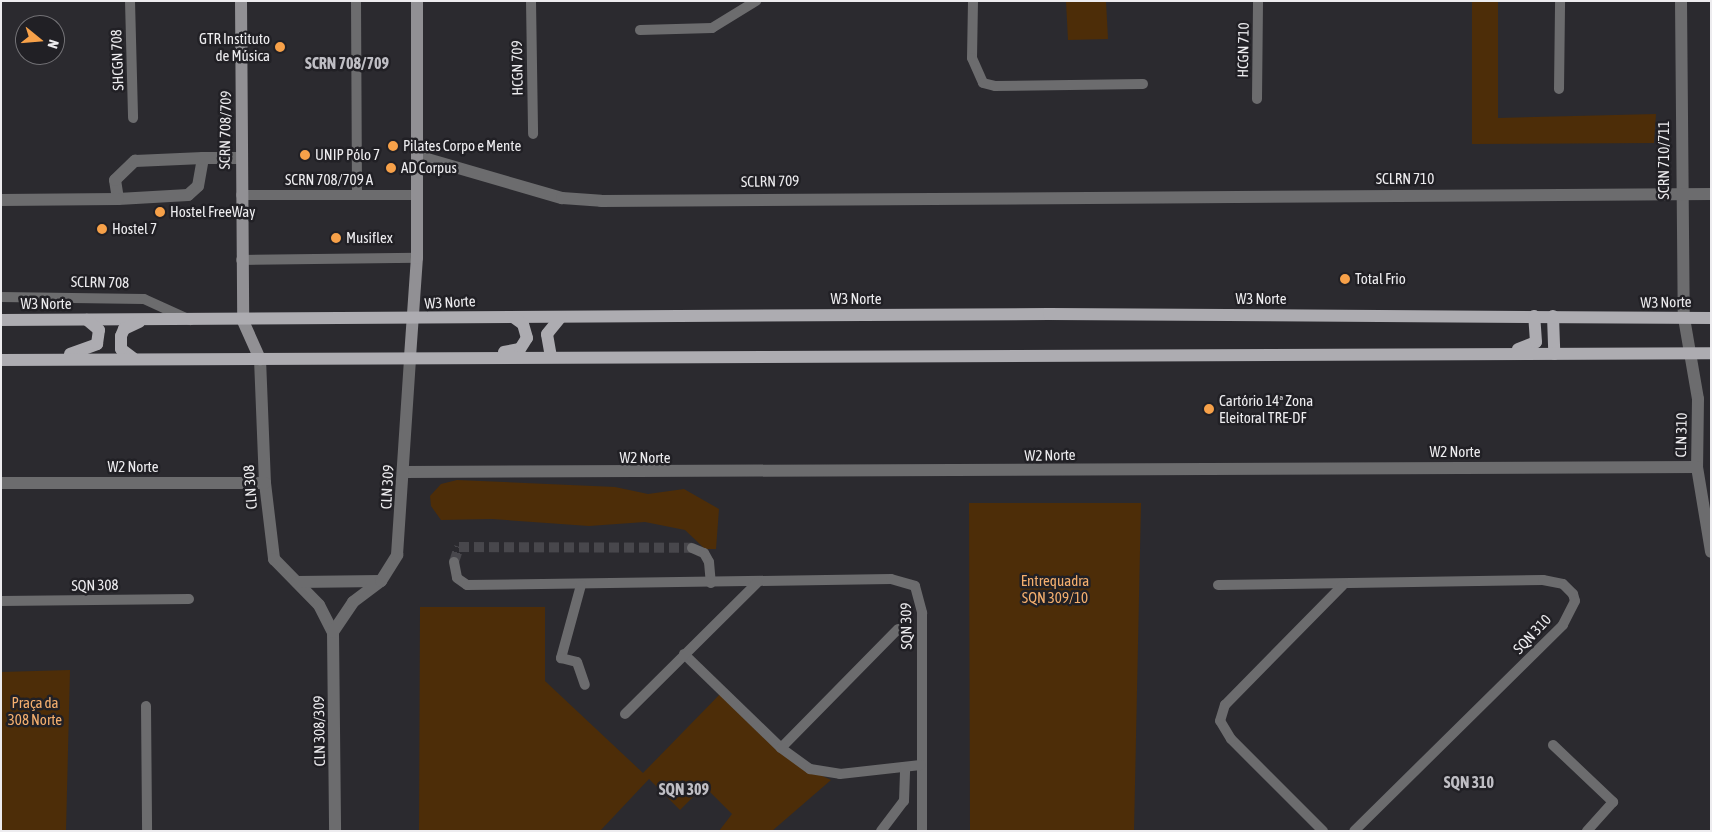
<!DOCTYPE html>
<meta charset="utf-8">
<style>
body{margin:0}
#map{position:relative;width:1712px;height:832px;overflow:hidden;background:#2b2a2f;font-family:"Asap Condensed",sans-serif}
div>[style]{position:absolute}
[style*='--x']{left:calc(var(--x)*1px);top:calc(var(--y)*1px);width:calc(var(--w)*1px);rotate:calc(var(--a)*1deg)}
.green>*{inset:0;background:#4d2d08}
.minor-tunnel>*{height:10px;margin-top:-5px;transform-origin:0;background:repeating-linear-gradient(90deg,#48474c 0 10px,transparent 0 15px)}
.minor>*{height:10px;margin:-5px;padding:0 5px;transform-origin:5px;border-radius:5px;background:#6c6c6e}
.tertiary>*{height:12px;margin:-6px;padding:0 6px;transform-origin:6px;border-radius:6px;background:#6c6c6e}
.secondary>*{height:12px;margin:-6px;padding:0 6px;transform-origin:6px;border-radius:6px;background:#919094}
.primary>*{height:12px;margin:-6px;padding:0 6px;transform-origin:6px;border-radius:6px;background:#adacb1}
.dots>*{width:14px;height:14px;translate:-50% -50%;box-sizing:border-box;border:2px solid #212025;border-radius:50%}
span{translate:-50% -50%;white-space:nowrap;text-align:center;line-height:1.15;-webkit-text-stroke:5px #212025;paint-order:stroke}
.poi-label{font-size:15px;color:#edecef}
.right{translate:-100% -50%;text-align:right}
.left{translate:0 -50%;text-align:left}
.street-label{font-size:15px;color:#edecef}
.park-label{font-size:15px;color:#f5af6e}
.neighbourhood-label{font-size:16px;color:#bfbec4;font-weight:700}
.frame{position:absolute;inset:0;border:2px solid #edecef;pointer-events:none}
.north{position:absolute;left:15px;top:15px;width:50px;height:50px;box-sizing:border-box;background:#212025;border:1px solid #737276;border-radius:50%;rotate:107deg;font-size:14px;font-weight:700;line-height:20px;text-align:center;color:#edecef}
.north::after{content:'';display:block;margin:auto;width:18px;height:22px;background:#f7a149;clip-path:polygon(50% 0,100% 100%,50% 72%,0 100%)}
</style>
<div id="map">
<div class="green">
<i style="clip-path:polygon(1066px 1px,1106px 1px,1108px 39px,1068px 40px)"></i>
<i style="clip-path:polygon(1472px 1px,1498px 1px,1498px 118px,1656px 114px,1654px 143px,1472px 144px)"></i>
<i style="clip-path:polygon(457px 480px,615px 487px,648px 494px,684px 489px,719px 509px,716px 549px,705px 549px,685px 530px,645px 522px,589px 526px,492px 519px,441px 520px,431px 506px,430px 496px,441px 484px)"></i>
<i style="clip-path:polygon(969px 503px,1141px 503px,1134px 831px,970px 831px)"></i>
<i style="clip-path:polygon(420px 607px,545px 607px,545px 681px,643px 773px,722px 692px,803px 767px,831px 780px,772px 831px,719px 831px,732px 814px,704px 786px,680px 810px,649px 779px,600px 831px,419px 831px)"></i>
<i style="clip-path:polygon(70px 670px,66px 831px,1px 831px,1px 672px)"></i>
</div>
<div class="minor-tunnel">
<i style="--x:454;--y:562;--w:16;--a:-72"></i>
<i style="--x:459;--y:547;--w:233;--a:0.2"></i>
</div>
<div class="minor">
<i style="--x:130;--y:1;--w:117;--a:88.5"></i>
<i style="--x:356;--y:1;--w:193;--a:89.7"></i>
<i style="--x:531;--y:1;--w:133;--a:89.1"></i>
<i style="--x:973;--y:1;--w:57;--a:91"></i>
<i style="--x:972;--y:58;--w:27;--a:66"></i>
<i style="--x:983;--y:83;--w:12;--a:14"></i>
<i style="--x:995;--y:86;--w:148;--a:-0.8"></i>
<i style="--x:640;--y:30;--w:72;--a:-1.6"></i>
<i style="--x:712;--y:28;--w:52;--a:-31.5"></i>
<i style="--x:1559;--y:89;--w:88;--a:-89.3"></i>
<i style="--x:1257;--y:99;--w:98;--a:-89.4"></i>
<i style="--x:241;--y:195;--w:177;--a:0"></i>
<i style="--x:241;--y:260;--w:176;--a:-0.7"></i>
<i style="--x:1;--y:297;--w:143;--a:0.8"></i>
<i style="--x:144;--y:299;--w:51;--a:24.5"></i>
<i style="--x:692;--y:548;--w:13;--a:23"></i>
<i style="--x:704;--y:553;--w:10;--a:61"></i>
<i style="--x:709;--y:562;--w:21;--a:85"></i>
<i style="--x:454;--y:562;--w:16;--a:79"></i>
<i style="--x:457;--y:578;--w:12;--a:35"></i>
<i style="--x:467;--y:585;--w:424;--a:-0.8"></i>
<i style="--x:891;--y:579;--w:25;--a:16"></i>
<i style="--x:915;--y:586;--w:28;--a:75"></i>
<i style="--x:922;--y:613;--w:218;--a:90"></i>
<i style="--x:581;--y:585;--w:76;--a:105.3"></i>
<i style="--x:561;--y:658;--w:16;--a:14"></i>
<i style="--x:577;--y:662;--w:24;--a:71"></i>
<i style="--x:1218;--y:585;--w:325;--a:-0.9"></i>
<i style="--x:1543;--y:580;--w:20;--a:11"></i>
<i style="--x:1563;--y:584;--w:14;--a:45"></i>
<i style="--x:1573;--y:594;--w:7;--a:74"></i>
<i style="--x:1575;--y:601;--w:27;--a:117"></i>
<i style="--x:1563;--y:625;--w:293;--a:135.4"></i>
<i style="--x:1;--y:601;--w:188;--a:-0.6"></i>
<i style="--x:684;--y:654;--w:135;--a:44.1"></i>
<i style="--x:781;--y:748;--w:36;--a:36"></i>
<i style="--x:810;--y:769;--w:30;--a:9"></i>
<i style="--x:840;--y:774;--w:81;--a:-6.4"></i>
<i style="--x:146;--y:706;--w:125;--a:89.5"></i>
<i style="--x:625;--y:714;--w:187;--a:-44.8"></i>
<i style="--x:1553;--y:745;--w:83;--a:43.5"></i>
<i style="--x:1613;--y:802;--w:39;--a:132"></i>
<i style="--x:781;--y:748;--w:167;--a:-45.5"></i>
<i style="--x:881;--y:831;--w:38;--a:-53"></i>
<i style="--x:904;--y:801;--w:34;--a:-88"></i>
<i style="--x:1323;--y:831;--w:130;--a:-135"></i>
<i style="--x:1231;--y:739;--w:21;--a:-121"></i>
<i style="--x:1220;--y:721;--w:17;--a:-73"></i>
<i style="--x:1225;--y:705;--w:168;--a:-45.5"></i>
</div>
<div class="tertiary">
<i style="--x:1681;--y:1;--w:317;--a:89.5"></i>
<i style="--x:1684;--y:318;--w:82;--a:80.2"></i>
<i style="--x:1698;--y:399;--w:68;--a:90.8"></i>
<i style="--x:1697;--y:467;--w:86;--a:80.6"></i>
<i style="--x:417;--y:156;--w:151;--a:16.2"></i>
<i style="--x:562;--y:198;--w:39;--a:4"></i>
<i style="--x:601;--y:201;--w:1110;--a:-0.36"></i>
<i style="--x:203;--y:158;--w:28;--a:100"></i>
<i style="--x:198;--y:186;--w:13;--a:138"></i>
<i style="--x:188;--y:195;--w:70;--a:176.7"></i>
<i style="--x:118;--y:199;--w:19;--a:-99"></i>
<i style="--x:115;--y:180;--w:28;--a:-44"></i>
<i style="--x:135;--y:161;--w:68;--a:-2.5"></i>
<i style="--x:203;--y:158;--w:38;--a:0"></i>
<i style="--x:1;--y:200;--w:117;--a:-0.5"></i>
<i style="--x:260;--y:359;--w:124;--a:87.7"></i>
<i style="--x:265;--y:483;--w:77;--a:83.2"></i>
<i style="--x:274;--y:559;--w:64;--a:45.6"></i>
<i style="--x:319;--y:605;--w:30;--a:63"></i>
<i style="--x:333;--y:632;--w:199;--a:89.4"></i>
<i style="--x:404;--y:472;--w:1293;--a:-0.22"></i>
<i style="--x:1;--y:483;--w:264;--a:0"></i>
<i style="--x:297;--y:582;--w:84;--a:-0.7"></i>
<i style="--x:333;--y:632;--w:36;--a:-56"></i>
<i style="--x:353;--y:602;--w:35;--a:-37"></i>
<i style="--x:381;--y:581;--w:31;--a:-58"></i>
<i style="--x:397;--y:555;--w:198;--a:-86.2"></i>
</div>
<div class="secondary">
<i style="--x:241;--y:1;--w:320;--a:89.6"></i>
<i style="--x:243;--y:321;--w:42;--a:65.9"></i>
<i style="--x:410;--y:357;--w:99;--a:-86"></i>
<i style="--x:417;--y:258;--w:257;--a:-90"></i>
</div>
<div class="primary">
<i style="--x:1553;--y:316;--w:38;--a:88"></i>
<i style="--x:1;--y:320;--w:1048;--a:-0.33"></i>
<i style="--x:1049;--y:314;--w:662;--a:0.35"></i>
<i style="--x:1518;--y:349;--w:19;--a:-21"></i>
<i style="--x:1536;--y:342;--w:26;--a:-94"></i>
<i style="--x:504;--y:352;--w:16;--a:-11"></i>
<i style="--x:520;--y:349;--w:13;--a:-58"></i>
<i style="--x:527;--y:338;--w:15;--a:-106"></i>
<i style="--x:523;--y:324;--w:12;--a:-145"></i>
<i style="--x:70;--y:354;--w:29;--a:-20"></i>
<i style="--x:97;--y:344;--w:14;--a:-82"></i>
<i style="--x:99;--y:330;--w:16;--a:-140"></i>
<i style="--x:551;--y:357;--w:23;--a:-100"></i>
<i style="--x:547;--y:334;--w:22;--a:-51"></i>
<i style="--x:133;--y:358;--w:15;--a:-143"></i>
<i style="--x:121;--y:349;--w:13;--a:-90"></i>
<i style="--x:121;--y:336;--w:8;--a:-67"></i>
<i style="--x:124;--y:329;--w:17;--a:-25"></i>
<i style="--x:1;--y:360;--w:1710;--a:-0.23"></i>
</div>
<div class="dots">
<i style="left:280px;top:47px;background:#f7a149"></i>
<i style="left:393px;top:146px;background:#f7a149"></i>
<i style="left:305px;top:155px;background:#f7a149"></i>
<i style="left:391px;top:168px;background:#f7a149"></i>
<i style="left:160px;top:212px;background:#f7a149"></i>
<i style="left:102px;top:229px;background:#f7a149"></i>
<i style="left:336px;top:238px;background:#f7a149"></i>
<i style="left:1345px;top:279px;background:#f7a149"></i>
<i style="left:1209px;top:409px;background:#f7a149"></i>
</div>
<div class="poi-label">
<span class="right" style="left:270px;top:47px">GTR Instituto<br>de Música</span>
<span class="left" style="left:403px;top:146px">Pilates Corpo e Mente</span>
<span class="left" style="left:315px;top:155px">UNIP Pólo 7</span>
<span class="left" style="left:401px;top:168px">AD Corpus</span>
<span class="left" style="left:170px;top:212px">Hostel FreeWay</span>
<span class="left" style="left:112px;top:229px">Hostel 7</span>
<span class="left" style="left:346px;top:238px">Musiflex</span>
<span class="left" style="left:1355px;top:279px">Total Frio</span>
<span class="left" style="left:1219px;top:409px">Cartório 14ª Zona<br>Eleitoral TRE-DF</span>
</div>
<div class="street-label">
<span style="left:1243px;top:50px;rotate:-89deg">HCGN 710</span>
<span style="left:117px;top:60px;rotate:-92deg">SHCGN 708</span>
<span style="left:517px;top:68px;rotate:-91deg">HCGN 709</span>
<span style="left:225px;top:130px;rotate:-89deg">SCRN 708/709</span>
<span style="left:1664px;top:160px;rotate:-90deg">SCRN 710/711</span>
<span style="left:1405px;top:179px">SCLRN 710</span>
<span style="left:329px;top:180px">SCRN 708/709 A</span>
<span style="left:770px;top:181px;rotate:-1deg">SCLRN 709</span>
<span style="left:100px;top:282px;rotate:1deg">SCLRN 708</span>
<span style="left:856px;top:299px">W3 Norte</span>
<span style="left:1261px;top:299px">W3 Norte</span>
<span style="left:450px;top:302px;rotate:-3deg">W3 Norte</span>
<span style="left:1666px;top:302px;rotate:-1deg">W3 Norte</span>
<span style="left:46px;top:304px">W3 Norte</span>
<span style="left:1681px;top:435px;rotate:-89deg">CLN 310</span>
<span style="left:1455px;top:452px">W2 Norte</span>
<span style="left:1050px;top:455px;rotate:-1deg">W2 Norte</span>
<span style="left:645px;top:458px">W2 Norte</span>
<span style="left:133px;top:467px">W2 Norte</span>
<span style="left:250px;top:487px;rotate:-94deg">CLN 308</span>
<span style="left:387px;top:487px;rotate:-87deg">CLN 309</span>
<span style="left:95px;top:585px;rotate:-1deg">SQN 308</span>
<span style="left:906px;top:626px;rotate:-91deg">SQN 309</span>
<span style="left:1532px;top:634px;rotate:-47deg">SQN 310</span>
<span style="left:319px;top:731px;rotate:-91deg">CLN 308/309</span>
</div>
<div class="park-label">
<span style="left:1055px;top:589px">Entrequadra<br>SQN 309/10</span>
<span style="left:35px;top:711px">Praça da<br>308 Norte</span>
</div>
<div class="neighbourhood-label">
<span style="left:347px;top:63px">SCRN 708/709</span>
<span style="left:1469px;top:782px">SQN 310</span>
<span style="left:684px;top:789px">SQN 309</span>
</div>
<div class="frame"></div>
<div class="north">N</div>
</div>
